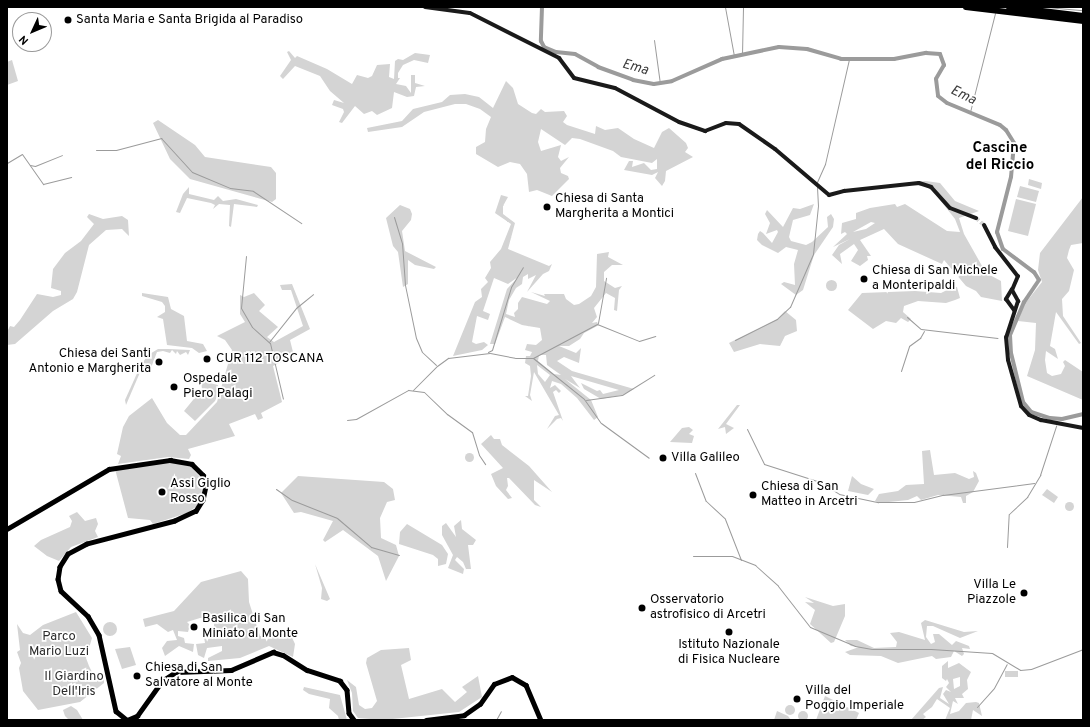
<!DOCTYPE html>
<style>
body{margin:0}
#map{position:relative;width:1090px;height:727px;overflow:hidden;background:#fff;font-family:Overpass,sans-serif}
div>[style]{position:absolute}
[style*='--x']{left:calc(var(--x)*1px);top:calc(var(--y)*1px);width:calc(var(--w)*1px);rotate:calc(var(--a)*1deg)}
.green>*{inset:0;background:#d4d4d4}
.round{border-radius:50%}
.stream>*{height:1px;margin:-0.5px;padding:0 0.5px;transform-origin:0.5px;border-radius:0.5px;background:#9b9b9b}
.river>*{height:4px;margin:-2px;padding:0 2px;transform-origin:2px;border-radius:2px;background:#9b9b9b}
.secondary-tunnel>*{height:4px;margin-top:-2px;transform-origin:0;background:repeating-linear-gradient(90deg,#d9d9d9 0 4px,transparent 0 6px)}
.secondary>*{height:4px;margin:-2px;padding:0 2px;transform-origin:2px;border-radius:2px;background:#1a1a1a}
.primary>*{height:4.5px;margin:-2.25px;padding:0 2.25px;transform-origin:2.25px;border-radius:2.25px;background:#000}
.highway>*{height:5.5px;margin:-2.75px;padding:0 2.75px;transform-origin:2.75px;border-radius:2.75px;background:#000}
.dots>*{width:11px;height:11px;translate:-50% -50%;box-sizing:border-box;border:2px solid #fff;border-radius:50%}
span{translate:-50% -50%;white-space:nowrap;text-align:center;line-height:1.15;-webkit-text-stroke:3.5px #fff;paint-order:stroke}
.poi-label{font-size:13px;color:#000}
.left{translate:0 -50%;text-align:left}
.right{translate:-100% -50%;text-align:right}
.park-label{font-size:13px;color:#2b2b2b}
.water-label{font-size:14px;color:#3c3c3c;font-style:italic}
.quarter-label{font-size:15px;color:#000;font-weight:700}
.frame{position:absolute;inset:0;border:8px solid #000;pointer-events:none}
.north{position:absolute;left:12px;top:12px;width:40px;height:40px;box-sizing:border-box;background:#fff;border:1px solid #999;border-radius:50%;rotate:226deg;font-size:11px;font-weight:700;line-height:16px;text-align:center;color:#000}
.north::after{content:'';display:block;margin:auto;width:14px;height:18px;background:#000;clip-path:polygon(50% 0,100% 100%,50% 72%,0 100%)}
</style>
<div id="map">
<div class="green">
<i style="clip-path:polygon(289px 51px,295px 58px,297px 56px,327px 69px,352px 84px,357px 75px,368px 78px,372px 76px,377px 65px,390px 64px,389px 77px,394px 79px,395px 61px,398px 59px,403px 60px,415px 53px,430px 55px,428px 63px,414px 60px,403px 65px,398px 73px,398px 78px,400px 78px,396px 84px,406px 86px,411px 93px,411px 75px,415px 75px,415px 83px,425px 86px,416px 87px,414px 96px,407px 97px,394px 92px,392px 108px,377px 115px,372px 111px,364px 114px,355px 106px,342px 123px,339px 122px,344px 112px,343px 109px,332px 105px,334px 100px,344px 103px,330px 91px,320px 76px,295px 66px,283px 79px,280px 76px,291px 60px,287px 52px)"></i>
<i style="clip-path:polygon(12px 60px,18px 81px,7px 85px,7px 62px)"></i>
<i style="clip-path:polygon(506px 81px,513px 88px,518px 104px,532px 113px,536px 114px,541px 109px,545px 112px,564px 111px,567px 116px,563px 122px,567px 125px,595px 134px,596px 126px,605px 130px,618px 128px,634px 139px,654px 148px,662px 132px,669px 128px,686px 143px,688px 148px,685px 152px,693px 157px,666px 171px,665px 181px,662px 186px,655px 178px,658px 172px,652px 175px,624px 170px,629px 161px,633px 161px,632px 167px,644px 163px,651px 170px,657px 169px,657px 159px,652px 163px,621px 157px,613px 151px,580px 139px,572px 138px,565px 145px,541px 129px,538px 142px,541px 151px,561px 145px,558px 157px,561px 161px,569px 157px,560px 168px,561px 173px,568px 176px,569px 179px,552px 196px,537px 190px,529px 192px,527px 174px,520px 164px,510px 162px,498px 167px,476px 154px,476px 147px,485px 142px,486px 129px,491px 117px,480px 109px,466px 104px,455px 104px,424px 112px,402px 127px,368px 132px,367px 128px,402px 121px,413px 109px,442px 102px,450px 95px,465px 94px,479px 97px,493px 108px)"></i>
<i style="clip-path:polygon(158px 120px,195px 145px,205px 157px,271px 167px,276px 173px,276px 199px,272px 202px,190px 179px,170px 159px,153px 123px)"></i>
<i style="clip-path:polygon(1029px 179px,1042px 183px,1041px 189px,1028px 185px)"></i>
<i style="clip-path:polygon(evenodd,926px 181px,940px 183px,955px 201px,979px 211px,959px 218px,964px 234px,986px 273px,1001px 281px,1002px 301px,981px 297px,976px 291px,966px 286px,944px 260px,942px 264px,898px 244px,884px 229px,860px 240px,871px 256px,867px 256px,868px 260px,860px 266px,851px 261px,858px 250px,854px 244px,840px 254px,842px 264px,832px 255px,839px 245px,850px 239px,833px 247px,847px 234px,845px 232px,841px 234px,842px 223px,856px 219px,856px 213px,870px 208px,895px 204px,897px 207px,905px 204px,947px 231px,960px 232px,955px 219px,933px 191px,924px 186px,911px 185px,913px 182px,926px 181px,871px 222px,875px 223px,866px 229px,853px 232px,871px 222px)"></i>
<i style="clip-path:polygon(1020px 186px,1039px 191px,1036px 202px,1017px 197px)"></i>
<i style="clip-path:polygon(189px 187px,189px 194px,214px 200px,218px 196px,223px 201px,236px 199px,258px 205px,257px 207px,234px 204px,231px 227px,229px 226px,230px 205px,219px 204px,213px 209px,215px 205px,211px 203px,187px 198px,180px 213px,176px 212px,183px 194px)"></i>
<i style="clip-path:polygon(evenodd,501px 195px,508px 197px,503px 206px,503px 214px,515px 223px,508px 249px,549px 266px,552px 264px,549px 271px,543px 274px,527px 292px,536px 275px,528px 279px,528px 274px,523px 277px,522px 284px,516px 288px,509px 300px,506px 314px,515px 317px,514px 313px,518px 309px,518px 303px,522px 297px,547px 304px,550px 301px,531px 292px,545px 296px,544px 294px,564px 294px,566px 299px,574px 305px,579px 304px,591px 296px,596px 287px,597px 254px,609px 252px,608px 257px,623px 265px,612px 265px,604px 272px,604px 281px,615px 288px,622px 286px,619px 290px,617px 311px,614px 310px,615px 298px,606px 293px,594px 308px,597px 317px,592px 323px,597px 322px,599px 325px,584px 333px,580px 339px,569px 346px,559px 346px,576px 353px,581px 348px,579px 363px,564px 357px,557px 361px,572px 371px,634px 389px,622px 395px,601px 399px,584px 389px,581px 383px,597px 391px,600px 390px,603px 394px,619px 390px,571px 376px,580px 388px,565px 379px,591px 400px,598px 417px,594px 420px,577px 398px,561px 384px,552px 381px,550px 388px,555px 385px,561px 391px,559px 393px,556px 390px,553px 392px,563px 421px,561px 418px,557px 419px,547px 429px,555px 416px,559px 415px,534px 372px,530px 395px,532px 401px,525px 396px,528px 396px,531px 376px,530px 366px,525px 363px,526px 356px,530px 356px,532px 352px,525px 350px,527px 344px,536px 345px,542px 340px,540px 328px,522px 325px,505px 317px,495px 344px,490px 344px,507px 289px,518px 277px,508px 284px,494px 278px,483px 311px,490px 314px,488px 320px,477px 316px,472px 342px,476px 344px,484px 342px,488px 345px,482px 350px,453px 356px,475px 302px,482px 297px,481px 289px,488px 282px,485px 278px,491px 268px,490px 262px,501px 249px,511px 224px,495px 213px,501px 195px,539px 355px,546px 355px,547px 365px,561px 375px,554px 374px,538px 361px,539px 355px,501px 195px,537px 365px,550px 375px,545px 382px,538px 374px,537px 365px)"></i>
<i style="clip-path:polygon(1083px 197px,1083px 243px,1071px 245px,1069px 250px,1067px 258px,1074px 270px,1069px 291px,1062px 299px,1063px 316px,1081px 343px,1079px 344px,1056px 312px,1050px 346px,1055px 349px,1058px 359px,1046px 351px,1045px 360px,1047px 373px,1052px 376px,1061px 374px,1065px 366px,1063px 362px,1065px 360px,1083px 372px,1083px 400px,1027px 376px,1035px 350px,1036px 323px,1018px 321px,1024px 305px,1042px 282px,1038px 270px,1040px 253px)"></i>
<i style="clip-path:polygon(1016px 199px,1036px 204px,1028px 236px,1008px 231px)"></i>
<i style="clip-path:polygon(814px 204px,810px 215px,793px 220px,789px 237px,791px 241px,806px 245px,812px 242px,828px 227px,827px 217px,831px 214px,834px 219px,833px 227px,814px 255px,803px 290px,796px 295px,781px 284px,784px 282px,795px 285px,794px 264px,798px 250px,786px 247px,778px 253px,762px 245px,757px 240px,758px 234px,760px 231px,763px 233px,772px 243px,778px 232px,777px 230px,766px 234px,770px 223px,765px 214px,767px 210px,783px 227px,793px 208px,800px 209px)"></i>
<i style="clip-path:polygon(400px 205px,410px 209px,412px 214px,411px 220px,402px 231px,405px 251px,436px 267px,434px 269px,415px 265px,408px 260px,408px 284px,403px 287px,398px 252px,393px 246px,386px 218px)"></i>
<i class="round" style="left:642.5px;top:208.5px;width:9px;height:9px"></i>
<i style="clip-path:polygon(89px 214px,103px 219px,122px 216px,128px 220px,129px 236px,122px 229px,106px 230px,89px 245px,77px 292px,73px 299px,53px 311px,15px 344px,7px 345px,7px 332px,10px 326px,14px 327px,20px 320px,37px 294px,53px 297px,61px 295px,61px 291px,51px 288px,53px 269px,65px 253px,81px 241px,94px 224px,87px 217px)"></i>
<i class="round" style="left:825.5px;top:279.5px;width:11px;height:11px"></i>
<i style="clip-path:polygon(292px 284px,310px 329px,290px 340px,294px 356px,273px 366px,282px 402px,261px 413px,263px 418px,258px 420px,255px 414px,229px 424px,235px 436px,188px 449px,191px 455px,189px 459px,168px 457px,118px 464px,121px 456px,117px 454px,123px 427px,129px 416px,152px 398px,167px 423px,180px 435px,186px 435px,217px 402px,232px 350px,225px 340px,217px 336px,245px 322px,240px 314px,240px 295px,244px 297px,254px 293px,265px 305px,259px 311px,278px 327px,267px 337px,274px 342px,303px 326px,291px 290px,282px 290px,280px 285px)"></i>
<i style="clip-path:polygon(953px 287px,957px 287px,960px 298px,955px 300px,946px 303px,918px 301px,904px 306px,903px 312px,911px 319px,908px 322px,901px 318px,896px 323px,886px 321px,873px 329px,848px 310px,862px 293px,915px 291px,941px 293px)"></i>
<i style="clip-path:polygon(142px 293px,168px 297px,171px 309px,184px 316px,187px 341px,203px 344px,207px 351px,199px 353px,192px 348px,167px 345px,163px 319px,157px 317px,165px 312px,165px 306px,162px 302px,142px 296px)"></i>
<i style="clip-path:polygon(785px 311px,796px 320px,797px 331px,785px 336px,780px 346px,760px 344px,734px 352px,729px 343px,777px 319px)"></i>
<i style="clip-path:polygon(158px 349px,168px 349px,190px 350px,188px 355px,186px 352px,180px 355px,177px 351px,176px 354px,172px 350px,170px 353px,163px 351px,157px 352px,149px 373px,141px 366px,137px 371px,148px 355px)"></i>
<i style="clip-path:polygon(139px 369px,141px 370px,126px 405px,125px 400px)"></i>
<i style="clip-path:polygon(201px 381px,218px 385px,219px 392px,215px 401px,195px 421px,184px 411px,202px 389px)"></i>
<i style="clip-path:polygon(737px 405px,740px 405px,726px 424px,734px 428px,726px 434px,725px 427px,718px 429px)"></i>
<i style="clip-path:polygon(689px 427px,693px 430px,689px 434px,694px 436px,692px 443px,670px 442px,682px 428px)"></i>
<i style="clip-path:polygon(491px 435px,494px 439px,500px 439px,502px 445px,529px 466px,552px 492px,534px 480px,534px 500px,541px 507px,535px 505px,509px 478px,507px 478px,508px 486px,506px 490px,512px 498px,508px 499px,496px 486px,491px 474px,503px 468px,481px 444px)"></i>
<i style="clip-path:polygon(930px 450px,934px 475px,955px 473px,969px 479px,974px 477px,973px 471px,976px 473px,979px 481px,973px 492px,966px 496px,966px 503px,963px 503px,961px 497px,938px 495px,921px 500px,917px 496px,908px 500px,879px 503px,875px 501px,879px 494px,898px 491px,906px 485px,924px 484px,922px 451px)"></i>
<i class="round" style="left:464.5px;top:452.5px;width:9px;height:9px"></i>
<i style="clip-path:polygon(173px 462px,190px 466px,201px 478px,202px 495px,197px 506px,187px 513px,153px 524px,150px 520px,128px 518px,115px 469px)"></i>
<i style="clip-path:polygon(298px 476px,384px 482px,393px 489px,395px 500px,387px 502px,380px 518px,381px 538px,396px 545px,399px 556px,386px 581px,378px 556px,343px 530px,325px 542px,323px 540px,333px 521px,301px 512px,294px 513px,281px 493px)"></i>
<i style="clip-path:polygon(852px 476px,861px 484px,874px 489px,868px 495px,848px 491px)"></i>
<i style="clip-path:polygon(1047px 489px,1058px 497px,1054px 503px,1042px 495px)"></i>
<i class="round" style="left:1064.5px;top:501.5px;width:9px;height:9px"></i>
<i style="clip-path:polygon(77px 512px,85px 521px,96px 518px,98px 524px,95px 531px,98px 537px,71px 547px,59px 561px,47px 556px,34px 546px,41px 540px,70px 527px,72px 521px,69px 516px)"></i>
<i style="clip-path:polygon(461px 520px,462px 529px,476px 540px,473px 545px,468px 545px,471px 569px,466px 569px,463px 562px,457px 557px,455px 560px,464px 569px,463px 574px,448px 568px,453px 555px,442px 535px,442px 526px,446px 523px,456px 537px,454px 526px)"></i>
<i style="clip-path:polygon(407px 524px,442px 545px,448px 554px,446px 564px,438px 566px,438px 559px,433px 555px,399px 544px,400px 532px)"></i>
<i style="clip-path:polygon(315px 564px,330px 599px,327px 601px,321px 599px,322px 588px)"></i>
<i style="clip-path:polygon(241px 571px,248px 579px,249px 602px,260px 636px,279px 634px,288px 629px,295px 644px,293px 657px,269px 646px,240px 658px,208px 661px,208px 658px,222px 651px,222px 646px,207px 648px,204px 658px,198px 655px,196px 644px,205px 643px,204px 637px,214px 635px,214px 619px,200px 618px,187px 622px,190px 625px,188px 632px,178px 631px,178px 636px,184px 638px,185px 643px,194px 644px,193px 652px,179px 646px,165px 656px,162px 648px,167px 641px,177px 640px,173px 630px,168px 632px,157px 624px,145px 627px,143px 619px,174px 611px,201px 582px)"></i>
<i style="clip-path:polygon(805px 597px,833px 606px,845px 604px,845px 616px,834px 642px,831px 643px,810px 624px,815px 610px,805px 602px,814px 603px)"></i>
<i style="clip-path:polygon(76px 612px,92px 638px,86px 658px,89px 666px,96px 680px,104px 679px,104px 683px,80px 702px,38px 710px,23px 691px,19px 668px,21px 663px,17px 652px,20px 650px,17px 624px,23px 633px,30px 635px,43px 625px)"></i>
<i style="clip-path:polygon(925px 620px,964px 632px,978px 631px,960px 638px,933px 626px,927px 626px,926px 637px,931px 644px,935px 642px,933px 634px,939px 634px,952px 645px,956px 641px,969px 646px,970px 649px,962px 648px,964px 654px,962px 656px,954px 651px,951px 657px,936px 659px,932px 656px,898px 663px,881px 656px,850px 655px,845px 652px,859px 647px,851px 646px,845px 640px,857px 640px,874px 648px,896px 647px,897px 642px,890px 633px,899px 632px,925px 640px,921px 623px)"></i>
<i class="round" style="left:103px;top:622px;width:14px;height:14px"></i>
<i style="clip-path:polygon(130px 647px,136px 665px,122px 669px,115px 649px)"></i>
<i style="clip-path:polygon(409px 648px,411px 660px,401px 665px,409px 699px,442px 689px,455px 702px,467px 692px,462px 687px,478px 676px,482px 697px,459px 712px,383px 720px,358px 718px,353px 711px,352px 693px,347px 680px,356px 687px,359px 705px,365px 709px,372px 708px,377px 701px,366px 663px,367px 658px,381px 650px)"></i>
<i style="clip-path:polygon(evenodd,948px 661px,948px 668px,959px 663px,971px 672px,967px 680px,968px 689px,962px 694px,964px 698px,955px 698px,958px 704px,953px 701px,950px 714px,959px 711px,966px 703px,976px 702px,979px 703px,982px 716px,973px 710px,971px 720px,945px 720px,950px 708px,937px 699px,932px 707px,923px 714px,926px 717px,922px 720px,911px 720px,939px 688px,943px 687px,940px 698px,949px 704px,943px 694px,946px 690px,951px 692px,946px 687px,949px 683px,947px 679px,946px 681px,942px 678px,942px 666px,948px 661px,960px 677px,960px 686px,954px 689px,953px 679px,960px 677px)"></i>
<i style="clip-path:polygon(1005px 671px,1018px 671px,1018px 677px,1005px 677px)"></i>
<i style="clip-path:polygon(304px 687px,340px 695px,347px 720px,339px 720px,338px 716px,329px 708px,330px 699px,309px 694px,303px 690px)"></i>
<i style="clip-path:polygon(825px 696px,859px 713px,856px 720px,816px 720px)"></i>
<i class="round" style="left:785px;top:705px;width:10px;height:10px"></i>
<i style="clip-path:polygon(71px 706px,77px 710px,83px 720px,69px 720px,65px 716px,63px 710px)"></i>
<i style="clip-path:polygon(777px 711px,788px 716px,791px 720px,774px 720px)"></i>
<i class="round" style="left:798px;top:711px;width:10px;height:10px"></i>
</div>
<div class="stream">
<i style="--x:725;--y:7;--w:50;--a:79.6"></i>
<i style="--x:1046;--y:7;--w:37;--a:5"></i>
<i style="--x:654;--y:40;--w:44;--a:82.2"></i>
<i style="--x:742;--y:55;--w:48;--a:-88.8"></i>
<i style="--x:970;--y:112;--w:102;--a:-75.8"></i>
<i style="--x:96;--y:150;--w:20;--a:0"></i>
<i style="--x:116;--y:150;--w:47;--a:-14.9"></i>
<i style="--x:161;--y:138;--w:46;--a:47.6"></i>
<i style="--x:192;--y:172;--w:41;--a:22.8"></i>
<i style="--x:230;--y:188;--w:23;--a:7"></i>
<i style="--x:253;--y:191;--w:58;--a:33.7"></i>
<i style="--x:7;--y:163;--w:17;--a:-31"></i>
<i style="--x:22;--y:154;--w:37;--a:55"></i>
<i style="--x:43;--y:184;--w:29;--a:-14"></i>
<i style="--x:30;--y:165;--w:5;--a:11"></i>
<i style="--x:35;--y:166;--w:29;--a:-22"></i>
<i style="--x:817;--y:182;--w:20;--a:-66"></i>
<i style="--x:825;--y:164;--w:108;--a:-77.1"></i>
<i style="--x:394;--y:217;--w:27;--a:73"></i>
<i style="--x:402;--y:243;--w:42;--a:85.9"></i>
<i style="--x:405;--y:285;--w:54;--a:78.3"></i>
<i style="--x:416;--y:338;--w:15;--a:67"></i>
<i style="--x:422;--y:352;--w:19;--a:43"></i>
<i style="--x:246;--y:256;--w:52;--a:95.5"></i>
<i style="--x:241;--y:308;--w:22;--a:60"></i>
<i style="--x:252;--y:327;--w:24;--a:42"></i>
<i style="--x:270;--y:343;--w:57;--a:76.9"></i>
<i style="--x:907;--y:317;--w:18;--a:41"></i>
<i style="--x:921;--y:329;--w:77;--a:6.8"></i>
<i style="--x:598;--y:323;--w:46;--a:-79.9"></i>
<i style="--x:735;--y:340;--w:47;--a:-26.6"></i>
<i style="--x:777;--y:319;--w:18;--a:-43"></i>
<i style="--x:790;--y:307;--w:58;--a:-66.5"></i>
<i style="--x:813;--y:254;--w:48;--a:-84.1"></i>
<i style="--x:818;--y:206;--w:19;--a:-93"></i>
<i style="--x:269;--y:342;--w:43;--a:-51.5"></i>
<i style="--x:296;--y:308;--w:22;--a:-39"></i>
<i style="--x:488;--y:352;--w:4;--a:-27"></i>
<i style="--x:492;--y:350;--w:66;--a:-73.2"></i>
<i style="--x:511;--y:287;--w:23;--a:-59"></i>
<i style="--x:533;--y:358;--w:65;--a:38.8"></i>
<i style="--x:584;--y:399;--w:29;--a:55"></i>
<i style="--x:601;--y:423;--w:59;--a:36.1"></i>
<i style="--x:901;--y:371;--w:26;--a:-72"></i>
<i style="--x:909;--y:346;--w:14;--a:-36"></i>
<i style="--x:920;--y:338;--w:8;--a:-60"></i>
<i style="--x:413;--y:390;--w:34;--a:-45"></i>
<i style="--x:437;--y:366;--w:14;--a:-36"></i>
<i style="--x:448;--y:358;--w:42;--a:-6.8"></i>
<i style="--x:490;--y:353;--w:25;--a:11"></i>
<i style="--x:515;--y:358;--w:18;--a:0"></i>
<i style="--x:533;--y:358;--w:72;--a:-28"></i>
<i style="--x:597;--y:324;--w:45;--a:22"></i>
<i style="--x:639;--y:341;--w:17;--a:-17"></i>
<i style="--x:586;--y:400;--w:36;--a:-8"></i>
<i style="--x:622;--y:395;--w:38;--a:-32"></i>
<i style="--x:347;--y:420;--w:9;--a:-6"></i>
<i style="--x:356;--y:419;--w:60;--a:-29.1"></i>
<i style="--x:408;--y:390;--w:16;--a:7"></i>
<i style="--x:424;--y:392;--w:32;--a:44"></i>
<i style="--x:447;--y:414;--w:31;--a:36"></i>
<i style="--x:472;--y:432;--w:24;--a:73"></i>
<i style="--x:479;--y:455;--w:11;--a:56"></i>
<i style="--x:747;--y:429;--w:39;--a:64"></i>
<i style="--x:764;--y:464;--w:59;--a:17.8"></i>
<i style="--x:820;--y:482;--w:22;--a:32"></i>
<i style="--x:839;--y:494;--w:40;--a:12"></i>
<i style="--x:878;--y:502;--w:36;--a:0"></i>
<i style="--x:914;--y:502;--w:30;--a:-14"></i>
<i style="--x:943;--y:495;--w:92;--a:-7.5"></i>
<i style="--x:695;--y:473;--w:30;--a:69"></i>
<i style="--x:706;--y:501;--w:26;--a:43"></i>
<i style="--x:725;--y:519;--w:44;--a:68.7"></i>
<i style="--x:276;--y:489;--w:19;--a:35"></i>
<i style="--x:292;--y:500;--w:48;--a:21.8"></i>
<i style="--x:337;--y:518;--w:45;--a:40.5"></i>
<i style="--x:371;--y:547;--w:29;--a:16"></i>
<i style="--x:1007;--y:547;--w:33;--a:-87"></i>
<i style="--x:1009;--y:514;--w:25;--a:-43"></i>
<i style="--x:1027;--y:497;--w:26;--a:-59"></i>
<i style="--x:1040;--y:475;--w:52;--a:-71.9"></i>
<i style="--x:693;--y:556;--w:39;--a:0"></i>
<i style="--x:732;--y:556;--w:25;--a:21"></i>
<i style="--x:755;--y:565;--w:31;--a:42"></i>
<i style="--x:778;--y:586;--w:52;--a:52"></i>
<i style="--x:810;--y:627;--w:49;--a:22.9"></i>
<i style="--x:855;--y:646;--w:17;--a:10"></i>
<i style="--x:872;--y:649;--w:59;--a:0"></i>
<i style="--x:931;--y:649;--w:61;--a:3.8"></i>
<i style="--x:992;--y:653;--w:33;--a:31"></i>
<i style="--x:1020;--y:670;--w:11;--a:-5"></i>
<i style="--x:1031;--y:669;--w:56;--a:-21"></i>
<i style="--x:977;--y:707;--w:25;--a:-48"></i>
<i style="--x:994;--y:688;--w:27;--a:-62"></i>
<i style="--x:496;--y:720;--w:10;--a:-61"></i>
</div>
<div class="river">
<i style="--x:542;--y:7;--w:34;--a:92"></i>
<i style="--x:541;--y:41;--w:7;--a:63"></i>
<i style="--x:544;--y:47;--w:13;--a:23"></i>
<i style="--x:556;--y:52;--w:19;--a:6"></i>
<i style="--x:575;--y:54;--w:26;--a:29"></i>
<i style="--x:598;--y:67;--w:37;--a:20"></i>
<i style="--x:633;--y:80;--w:21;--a:11"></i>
<i style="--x:654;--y:84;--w:18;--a:-9"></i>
<i style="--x:672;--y:81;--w:55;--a:-23.7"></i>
<i style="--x:722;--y:59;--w:58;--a:-11.9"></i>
<i style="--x:779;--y:47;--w:28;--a:4"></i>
<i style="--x:807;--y:49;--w:35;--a:16"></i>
<i style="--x:841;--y:59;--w:53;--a:0"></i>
<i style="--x:894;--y:59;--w:33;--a:-11"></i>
<i style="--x:926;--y:53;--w:14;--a:4"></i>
<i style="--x:940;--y:54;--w:12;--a:70"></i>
<i style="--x:944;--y:65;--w:16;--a:120"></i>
<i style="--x:936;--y:79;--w:17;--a:83"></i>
<i style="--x:938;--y:96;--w:11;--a:38"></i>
<i style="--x:947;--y:103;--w:57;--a:22.5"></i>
<i style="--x:1000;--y:125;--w:8;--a:40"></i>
<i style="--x:1006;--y:130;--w:15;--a:58"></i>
<i style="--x:1014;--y:143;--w:34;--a:95"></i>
<i style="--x:1011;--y:177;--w:57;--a:104.3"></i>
<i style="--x:997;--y:232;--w:18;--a:71"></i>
<i style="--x:1003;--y:249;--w:39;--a:37"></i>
<i style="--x:1034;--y:272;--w:9;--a:58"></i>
<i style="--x:1039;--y:280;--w:27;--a:124"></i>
<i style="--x:1024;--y:302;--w:36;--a:113"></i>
<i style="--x:1010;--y:335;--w:18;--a:87"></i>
<i style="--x:1011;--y:353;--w:50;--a:76.2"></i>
<i style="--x:1023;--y:402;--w:13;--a:51"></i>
<i style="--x:1031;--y:412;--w:20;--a:18"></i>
<i style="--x:1050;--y:418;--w:12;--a:5"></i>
<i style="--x:1062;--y:419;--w:22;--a:-13"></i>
</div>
<div class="secondary-tunnel">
<i style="--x:976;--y:218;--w:11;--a:41"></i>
</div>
<div class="secondary">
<i style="--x:425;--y:7;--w:45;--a:7.6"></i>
<i style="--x:470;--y:13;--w:100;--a:26.8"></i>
<i style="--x:559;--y:58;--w:25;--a:53"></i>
<i style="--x:574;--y:78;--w:42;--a:13.7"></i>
<i style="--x:615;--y:88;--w:72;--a:28"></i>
<i style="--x:679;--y:122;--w:28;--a:19"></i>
<i style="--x:705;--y:131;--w:22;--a:-21"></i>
<i style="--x:726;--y:123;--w:13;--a:4"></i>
<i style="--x:739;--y:124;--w:44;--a:34.8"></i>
<i style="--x:775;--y:149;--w:71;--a:40.4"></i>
<i style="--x:829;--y:195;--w:16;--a:-15"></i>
<i style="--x:844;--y:191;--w:75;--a:-6.1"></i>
<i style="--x:919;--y:183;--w:13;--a:18"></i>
<i style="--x:931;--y:187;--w:28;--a:48"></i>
<i style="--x:950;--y:208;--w:28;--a:21"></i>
<i style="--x:984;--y:225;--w:25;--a:63"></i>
<i style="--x:995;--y:247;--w:37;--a:52"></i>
<i style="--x:1018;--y:276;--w:15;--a:113"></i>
<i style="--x:1012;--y:290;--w:13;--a:61"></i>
<i style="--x:1018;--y:301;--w:38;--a:108"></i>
<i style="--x:1006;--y:337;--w:23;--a:85"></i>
<i style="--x:1008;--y:360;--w:48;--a:74.2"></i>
<i style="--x:1021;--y:406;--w:12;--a:48"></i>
<i style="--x:1029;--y:415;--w:13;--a:23"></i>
<i style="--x:1041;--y:420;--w:43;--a:10.8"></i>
<i style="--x:1012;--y:289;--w:12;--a:121"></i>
<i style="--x:1006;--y:299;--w:14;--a:54"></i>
</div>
<div class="primary">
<i style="--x:7;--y:529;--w:118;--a:-30.5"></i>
<i style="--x:109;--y:469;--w:62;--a:-8.4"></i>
<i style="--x:170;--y:460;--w:22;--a:10"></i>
<i style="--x:192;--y:464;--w:16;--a:45"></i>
<i style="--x:203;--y:475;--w:11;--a:75"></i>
<i style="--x:206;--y:486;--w:14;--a:102"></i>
<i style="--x:203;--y:500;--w:13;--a:122"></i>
<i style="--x:196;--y:511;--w:23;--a:155"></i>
<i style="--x:175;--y:521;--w:91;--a:165.4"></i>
<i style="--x:87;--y:544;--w:21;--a:152"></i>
<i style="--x:68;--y:554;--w:15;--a:122"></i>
<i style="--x:60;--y:567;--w:12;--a:99"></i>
<i style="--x:58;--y:579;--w:12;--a:76"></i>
<i style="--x:61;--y:591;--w:37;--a:43"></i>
<i style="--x:88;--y:616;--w:22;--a:60"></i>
<i style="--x:99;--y:635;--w:78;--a:77.4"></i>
<i style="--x:116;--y:711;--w:14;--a:39"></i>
<i style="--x:127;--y:720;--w:11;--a:-22"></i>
<i style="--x:137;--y:716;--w:43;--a:-54.5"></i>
<i style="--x:162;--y:681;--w:17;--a:-33"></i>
<i style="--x:176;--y:672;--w:55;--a:-2.1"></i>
<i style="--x:231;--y:670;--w:46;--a:-23.2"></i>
<i style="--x:273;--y:652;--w:10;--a:17"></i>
<i style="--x:283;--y:655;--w:28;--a:32"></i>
<i style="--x:307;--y:670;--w:35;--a:18"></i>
<i style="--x:340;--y:681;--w:11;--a:52"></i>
<i style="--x:347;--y:690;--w:23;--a:85"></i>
<i style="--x:349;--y:713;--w:9;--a:54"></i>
<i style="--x:426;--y:720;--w:38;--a:-7"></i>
<i style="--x:464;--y:715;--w:19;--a:-35"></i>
<i style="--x:480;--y:704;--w:24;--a:-55"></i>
<i style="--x:494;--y:684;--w:19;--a:-21"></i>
<i style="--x:512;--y:677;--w:16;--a:30"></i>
<i style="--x:526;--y:685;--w:38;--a:67"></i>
</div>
<div class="highway">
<i style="--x:966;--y:7;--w:118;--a:6.8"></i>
<i style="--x:1009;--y:7;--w:75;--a:6.9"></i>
</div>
<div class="dots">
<i style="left:68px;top:20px;background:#000"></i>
<i style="left:547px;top:207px;background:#000"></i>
<i style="left:864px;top:279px;background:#000"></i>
<i style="left:207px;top:359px;background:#000"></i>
<i style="left:159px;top:362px;background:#000"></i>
<i style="left:174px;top:387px;background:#000"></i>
<i style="left:663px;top:458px;background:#000"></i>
<i style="left:162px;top:492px;background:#000"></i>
<i style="left:753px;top:495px;background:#000"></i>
<i style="left:1024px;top:593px;background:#000"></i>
<i style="left:642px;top:608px;background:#000"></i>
<i style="left:194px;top:627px;background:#000"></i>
<i style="left:729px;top:632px;background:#000"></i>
<i style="left:137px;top:676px;background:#000"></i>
<i style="left:797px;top:699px;background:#000"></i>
</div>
<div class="poi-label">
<span class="left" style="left:76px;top:20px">Santa Maria e Santa Brigida al Paradiso</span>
<span class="left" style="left:555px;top:207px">Chiesa di Santa<br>Margherita a Montici</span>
<span class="left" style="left:872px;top:279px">Chiesa di San Michele<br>a Monteripaldi</span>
<span class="right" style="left:151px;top:362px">Chiesa dei Santi<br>Antonio e Margherita</span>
<span class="left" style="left:216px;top:359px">CUR 112 TOSCANA</span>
<span class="left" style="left:183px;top:387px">Ospedale<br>Piero Palagi</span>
<span class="left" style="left:671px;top:458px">Villa Galileo</span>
<span class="left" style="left:170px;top:492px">Assi Giglio<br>Rosso</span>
<span class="left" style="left:761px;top:495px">Chiesa di San<br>Matteo in Arcetri</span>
<span class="right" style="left:1016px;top:593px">Villa Le<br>Piazzole</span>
<span class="left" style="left:650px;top:608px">Osservatorio<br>astrofisico di Arcetri</span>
<span class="left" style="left:202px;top:627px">Basilica di San<br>Miniato al Monte</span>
<span style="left:729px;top:653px">Istituto Nazionale<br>di Fisica Nucleare</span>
<span class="left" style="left:145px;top:676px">Chiesa di San<br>Salvatore al Monte</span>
<span class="left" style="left:805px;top:699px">Villa del<br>Poggio Imperiale</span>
</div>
<div class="park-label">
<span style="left:59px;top:645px">Parco<br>Mario Luzi</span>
<span style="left:74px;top:685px">Il Giardino<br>Dell'Iris</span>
</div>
<div class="water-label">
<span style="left:635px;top:68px;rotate:16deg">Ema</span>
<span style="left:963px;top:96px;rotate:26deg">Ema</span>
</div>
<div class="quarter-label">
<span style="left:1000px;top:157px">Cascine<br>del Riccio</span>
</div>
<div class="frame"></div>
<div class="north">N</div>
</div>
